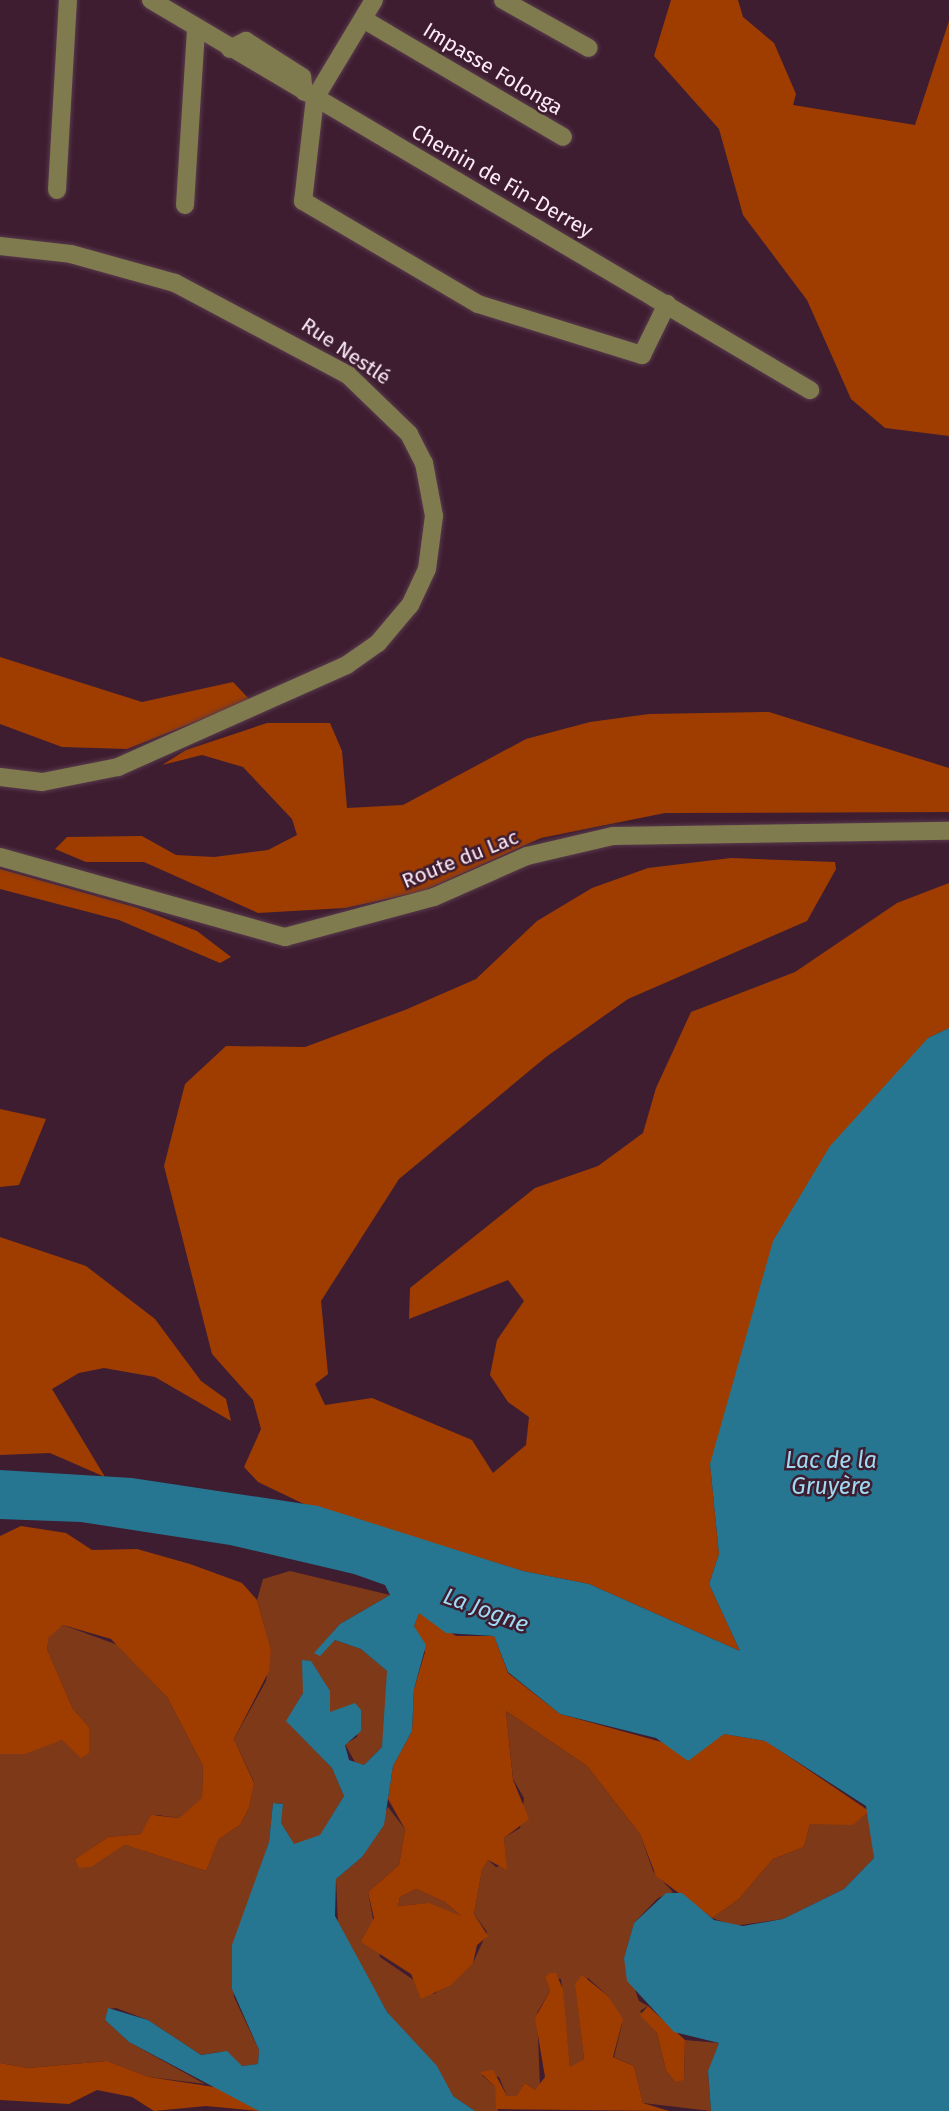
<!DOCTYPE html>
<meta charset="utf-8">
<style>
body{margin:0}
#map{position:relative;width:949px;height:2111px;overflow:hidden;background:#3e1d31;font-family:"Fira Sans",sans-serif}
div>[style]{position:absolute}
[style*='--x']{left:calc(var(--x)*1px);top:calc(var(--y)*1px);width:calc(var(--w)*1px);rotate:calc(var(--a)*1deg)}
.green>*{inset:0;background:#7d3918}
.forest>*{inset:0;background:#9f3d00}
.water>*{inset:0;background:#267691}
.roads{filter:drop-shadow(0 0 2px #593a4c) drop-shadow(0 0 2px #593a4c)}
.minor>*{height:18px;margin:-9px;padding:0 9px;transform-origin:9px;border-radius:9px;background:#7f7b4e}
span{translate:-50% -50%;white-space:nowrap;text-align:center;line-height:1.15;-webkit-text-stroke:5px #3e1d31;paint-order:stroke}
.street-label{font-size:21px;color:#fceaf4}
.water-label{font-size:23px;color:#9fdbf2;font-style:italic}
</style>
<div id="map">
<div class="green">
<i style="clip-path:polygon(290px 1571px,390px 1595px,340px 1624px,315px 1653px,335px 1640px,361px 1649px,387px 1671px,389px 1701px,382px 1747px,364px 1765px,356px 1764px,345px 1744px,357px 1737px,361px 1710px,330px 1712px,325px 1684px,303px 1666px,303px 1693px,287px 1721px,332px 1768px,344px 1796px,320px 1836px,294px 1845px,280px 1823px,283px 1804px,273px 1803px,269px 1842px,232px 1954px,234px 1997px,259px 2050px,258px 2064px,242px 2066px,219px 2052px,201px 2055px,148px 2020px,116px 2008px,108px 2009px,105px 2020px,129px 2042px,205px 2084px,149px 2077px,107px 2061px,28px 2068px,0 2063px,0 1754px,62px 1740px,89px 1746px,89px 1727px,73px 1709px,47px 1649px,49px 1636px,63px 1625px,118px 1645px,167px 1697px,203px 1766px,202px 1799px,179px 1818px,157px 1815px,141px 1834px,108px 1837px,75px 1859px,100px 1861px,125px 1845px,206px 1871px,219px 1839px,240px 1825px,249px 1808px,254px 1782px,234px 1739px,266px 1681px,271px 1649px,257px 1600px,263px 1579px)"></i>
<i style="clip-path:polygon(506px 1711px,587px 1766px,640px 1834px,653px 1871px,673px 1892px,658px 1898px,634px 1923px,624px 1958px,639px 2001px,648px 2006px,640px 2011px,657px 2033px,666px 2070px,684px 2080px,685px 2040px,719px 2043px,708px 2072px,711px 2111px,643px 2103px,634px 2066px,614px 2057px,622px 2024px,608px 1996px,588px 1978px,576px 1988px,584px 2059px,570px 2068px,561px 1979px,545px 1977px,550px 1991px,537px 2013px,540px 2086px,535px 2090px,525px 2083px,516px 2096px,507px 2096px,499px 2077px,482px 2075px,495px 2087px,498px 2111px,475px 2111px,453px 2096px,387px 2012px,338px 1925px,336px 1879px,362px 1857px,388px 1807px,405px 1829px,399px 1865px,368px 1892px,380px 1957px,434px 1994px,473px 1963px,487px 1932px,474px 1914px,482px 1870px,488px 1860px,496px 1867px,506px 1864px,504px 1838px,520px 1828px,524px 1798px,513px 1779px)"></i>
<i style="clip-path:polygon(869px 1811px,874px 1858px,844px 1889px,783px 1919px,734px 1926px,712px 1918px,739px 1899px,773px 1859px,804px 1847px,810px 1824px,847px 1824px)"></i>
<i style="clip-path:polygon(416px 1889px,445px 1902px,461px 1916px,420px 1904px,398px 1906px,400px 1897px)"></i>
</div>
<div class="forest">
<i style="clip-path:polygon(671px 0,738px 0,743px 17px,774px 43px,796px 94px,793px 105px,915px 125px,949px 21px,949px 436px,885px 428px,851px 399px,807px 300px,743px 215px,719px 129px,654px 56px)"></i>
<i style="clip-path:polygon(0 657px,142px 702px,233px 682px,250px 700px,127px 749px,62px 747px,0 724px)"></i>
<i style="clip-path:polygon(769px 712px,949px 768px,949px 812px,665px 813px,541px 838px,423px 891px,345px 908px,258px 913px,144px 862px,86px 862px,55px 849px,67px 837px,142px 836px,176px 855px,214px 857px,268px 850px,297px 835px,292px 819px,243px 767px,202px 755px,162px 765px,186px 750px,267px 723px,330px 723px,342px 751px,347px 808px,403px 805px,526px 739px,590px 722px,649px 714px)"></i>
<i style="clip-path:polygon(731px 858px,835px 862px,836px 869px,807px 921px,628px 999px,546px 1057px,399px 1179px,321px 1301px,328px 1374px,315px 1384px,325px 1405px,372px 1398px,472px 1440px,493px 1473px,526px 1445px,529px 1417px,508px 1402px,490px 1375px,497px 1340px,524px 1301px,508px 1280px,409px 1319px,410px 1288px,535px 1188px,598px 1166px,643px 1133px,656px 1088px,691px 1012px,795px 972px,897px 903px,949px 883px,949px 1028px,928px 1038px,710px 1464px,719px 1554px,709px 1584px,740px 1651px,589px 1584px,523px 1571px,306px 1505px,258px 1482px,244px 1467px,261px 1429px,253px 1400px,212px 1354px,164px 1166px,185px 1084px,226px 1046px,305px 1047px,405px 1010px,476px 979px,537px 921px,592px 888px,648px 868px)"></i>
<i style="clip-path:polygon(0 869px,138px 908px,197px 931px,231px 957px,220px 963px,119px 920px,0 889px)"></i>
<i style="clip-path:polygon(0 1109px,46px 1119px,19px 1185px,0 1187px)"></i>
<i style="clip-path:polygon(0 1237px,86px 1266px,155px 1319px,201px 1381px,226px 1399px,231px 1421px,155px 1377px,104px 1368px,79px 1373px,52px 1389px,105px 1477px,50px 1453px,0 1455px)"></i>
<i style="clip-path:polygon(21px 1526px,66px 1533px,92px 1550px,137px 1549px,190px 1564px,242px 1583px,257px 1600px,271px 1649px,269px 1671px,234px 1739px,254px 1783px,249px 1808px,240px 1825px,219px 1839px,206px 1871px,125px 1845px,91px 1867px,79px 1868px,75px 1859px,108px 1837px,141px 1834px,151px 1815px,179px 1818px,202px 1798px,203px 1766px,167px 1697px,111px 1639px,63px 1625px,49px 1637px,47px 1649px,73px 1709px,89px 1727px,89px 1753px,81px 1758px,62px 1740px,25px 1754px,0 1754px,0 1536px)"></i>
<i style="clip-path:polygon(evenodd,419px 1612px,456px 1636px,494px 1636px,508px 1673px,560px 1714px,665px 1743px,724px 1734px,766px 1741px,869px 1811px,853px 1825px,810px 1824px,804px 1847px,773px 1859px,739px 1899px,712px 1918px,656px 1876px,640px 1834px,587px 1766px,506px 1711px,513px 1780px,529px 1819px,504px 1838px,507px 1870px,488px 1860px,482px 1870px,474px 1914px,488px 1936px,477px 1945px,473px 1963px,451px 1985px,421px 1999px,411px 1974px,361px 1942px,374px 1918px,368px 1892px,399px 1865px,405px 1829px,388px 1799px,393px 1766px,412px 1731px,414px 1689px,425px 1652px,414px 1626px,419px 1612px,416px 1889px,445px 1902px,461px 1916px,429px 1903px,398px 1906px,400px 1897px,416px 1889px)"></i>
<i style="clip-path:polygon(550px 1973px,556px 1973px,563px 1990px,570px 2067px,584px 2059px,575px 1984px,582px 1975px,608px 1996px,623px 2019px,613px 2057px,634px 2066px,643px 2103px,669px 2111px,496px 2109px,495px 2087px,480px 2072px,493px 2070px,507px 2096px,516px 2096px,525px 2083px,535px 2090px,545px 2077px,535px 2018px,550px 1991px,545px 1977px)"></i>
<i style="clip-path:polygon(648px 2006px,685px 2040px,684px 2080px,676px 2082px,666px 2070px,657px 2033px,640px 2015px)"></i>
<i style="clip-path:polygon(107px 2061px,149px 2077px,227px 2089px,259px 2111px,206px 2106px,154px 2111px,132px 2097px,97px 2090px,69px 2104px,0 2100px,0 2063px,28px 2068px)"></i>
</div>
<div class="water">
<i style="clip-path:polygon(949px 1028px,949px 2111px,711px 2111px,708px 2071px,719px 2043px,674px 2032px,627px 1981px,624px 1958px,634px 1923px,666px 1893px,682px 1893px,714px 1920px,743px 1926px,783px 1919px,844px 1889px,874px 1858px,866px 1806px,765px 1741px,724px 1734px,688px 1761px,656px 1738px,560px 1714px,508px 1672px,494px 1636px,446px 1633px,419px 1613px,414px 1626px,426px 1645px,414px 1689px,412px 1731px,393px 1766px,384px 1825px,362px 1857px,336px 1879px,335px 1916px,387px 2012px,437px 2066px,453px 2096px,475px 2111px,259px 2111px,129px 2042px,105px 2020px,108px 2008px,148px 2020px,201px 2055px,227px 2051px,242px 2066px,258px 2064px,259px 2050px,232px 1989px,232px 1945px,269px 1842px,273px 1803px,283px 1804px,281px 1823px,294px 1844px,320px 1835px,344px 1796px,332px 1768px,286px 1721px,303px 1693px,302px 1660px,311px 1661px,330px 1691px,330px 1712px,355px 1703px,361px 1710px,361px 1731px,345px 1745px,349px 1760px,364px 1765px,382px 1747px,387px 1671px,361px 1649px,335px 1640px,320px 1656px,314px 1653px,340px 1624px,390px 1595px,385px 1585px,354px 1574px,230px 1545px,81px 1522px,0 1519px,0 1470px,132px 1478px,318px 1506px,523px 1571px,589px 1584px,740px 1651px,709px 1584px,719px 1554px,710px 1464px,773px 1241px,830px 1146px,928px 1038px)"></i>
</div>
<div class="roads">
<div class="minor">
<i style="--x:151;--y:0;--w:766;--a:30.62"></i>
<i style="--x:374;--y:0;--w:114;--a:121"></i>
<i style="--x:315;--y:98;--w:104;--a:96.6"></i>
<i style="--x:303;--y:201;--w:203;--a:30.5"></i>
<i style="--x:478;--y:304;--w:172;--a:17.3"></i>
<i style="--x:642;--y:355;--w:57;--a:-63.9"></i>
<i style="--x:503;--y:0;--w:98;--a:29.2"></i>
<i style="--x:363;--y:19;--w:232;--a:30.5"></i>
<i style="--x:230;--y:49;--w:18;--a:-27"></i>
<i style="--x:246;--y:41;--w:67;--a:32.7"></i>
<i style="--x:302;--y:77;--w:15;--a:82"></i>
<i style="--x:57;--y:190;--w:190;--a:-86.7"></i>
<i style="--x:185;--y:205;--w:175;--a:-86.4"></i>
<i style="--x:0;--y:246;--w:71;--a:6.4"></i>
<i style="--x:71;--y:254;--w:108;--a:15.6"></i>
<i style="--x:175;--y:283;--w:196;--a:28"></i>
<i style="--x:348;--y:375;--w:85;--a:44"></i>
<i style="--x:409;--y:434;--w:33;--a:63"></i>
<i style="--x:424;--y:463;--w:54;--a:79.3"></i>
<i style="--x:434;--y:516;--w:53;--a:97.5"></i>
<i style="--x:427;--y:569;--w:40;--a:115"></i>
<i style="--x:410;--y:605;--w:50;--a:130.1"></i>
<i style="--x:378;--y:643;--w:38;--a:145"></i>
<i style="--x:347;--y:665;--w:251;--a:156"></i>
<i style="--x:118;--y:767;--w:77;--a:168.8"></i>
<i style="--x:42;--y:782;--w:42;--a:-173.2"></i>
<i style="--x:0;--y:857;--w:296;--a:15.7"></i>
<i style="--x:285;--y:937;--w:154;--a:-15"></i>
<i style="--x:434;--y:897;--w:102;--a:-23.8"></i>
<i style="--x:527;--y:856;--w:88;--a:-13.1"></i>
<i style="--x:613;--y:836;--w:336;--a:-0.9"></i>
</div>
</div>
<div class="street-label">
<span style="left:493px;top:69px;rotate:31deg">Impasse Folonga</span>
<span style="left:502px;top:181px;rotate:30deg">Chemin de Fin-Derrey</span>
<span style="left:346px;top:351px;rotate:34deg">Rue Nestlé</span>
<span style="left:460px;top:859px;rotate:-22deg">Route du Lac</span>
</div>
<div class="water-label">
<span style="left:831px;top:1473px">Lac de la<br>Gruyère</span>
<span style="left:486px;top:1610px;rotate:20deg">La Jogne</span>
</div>
</div>
